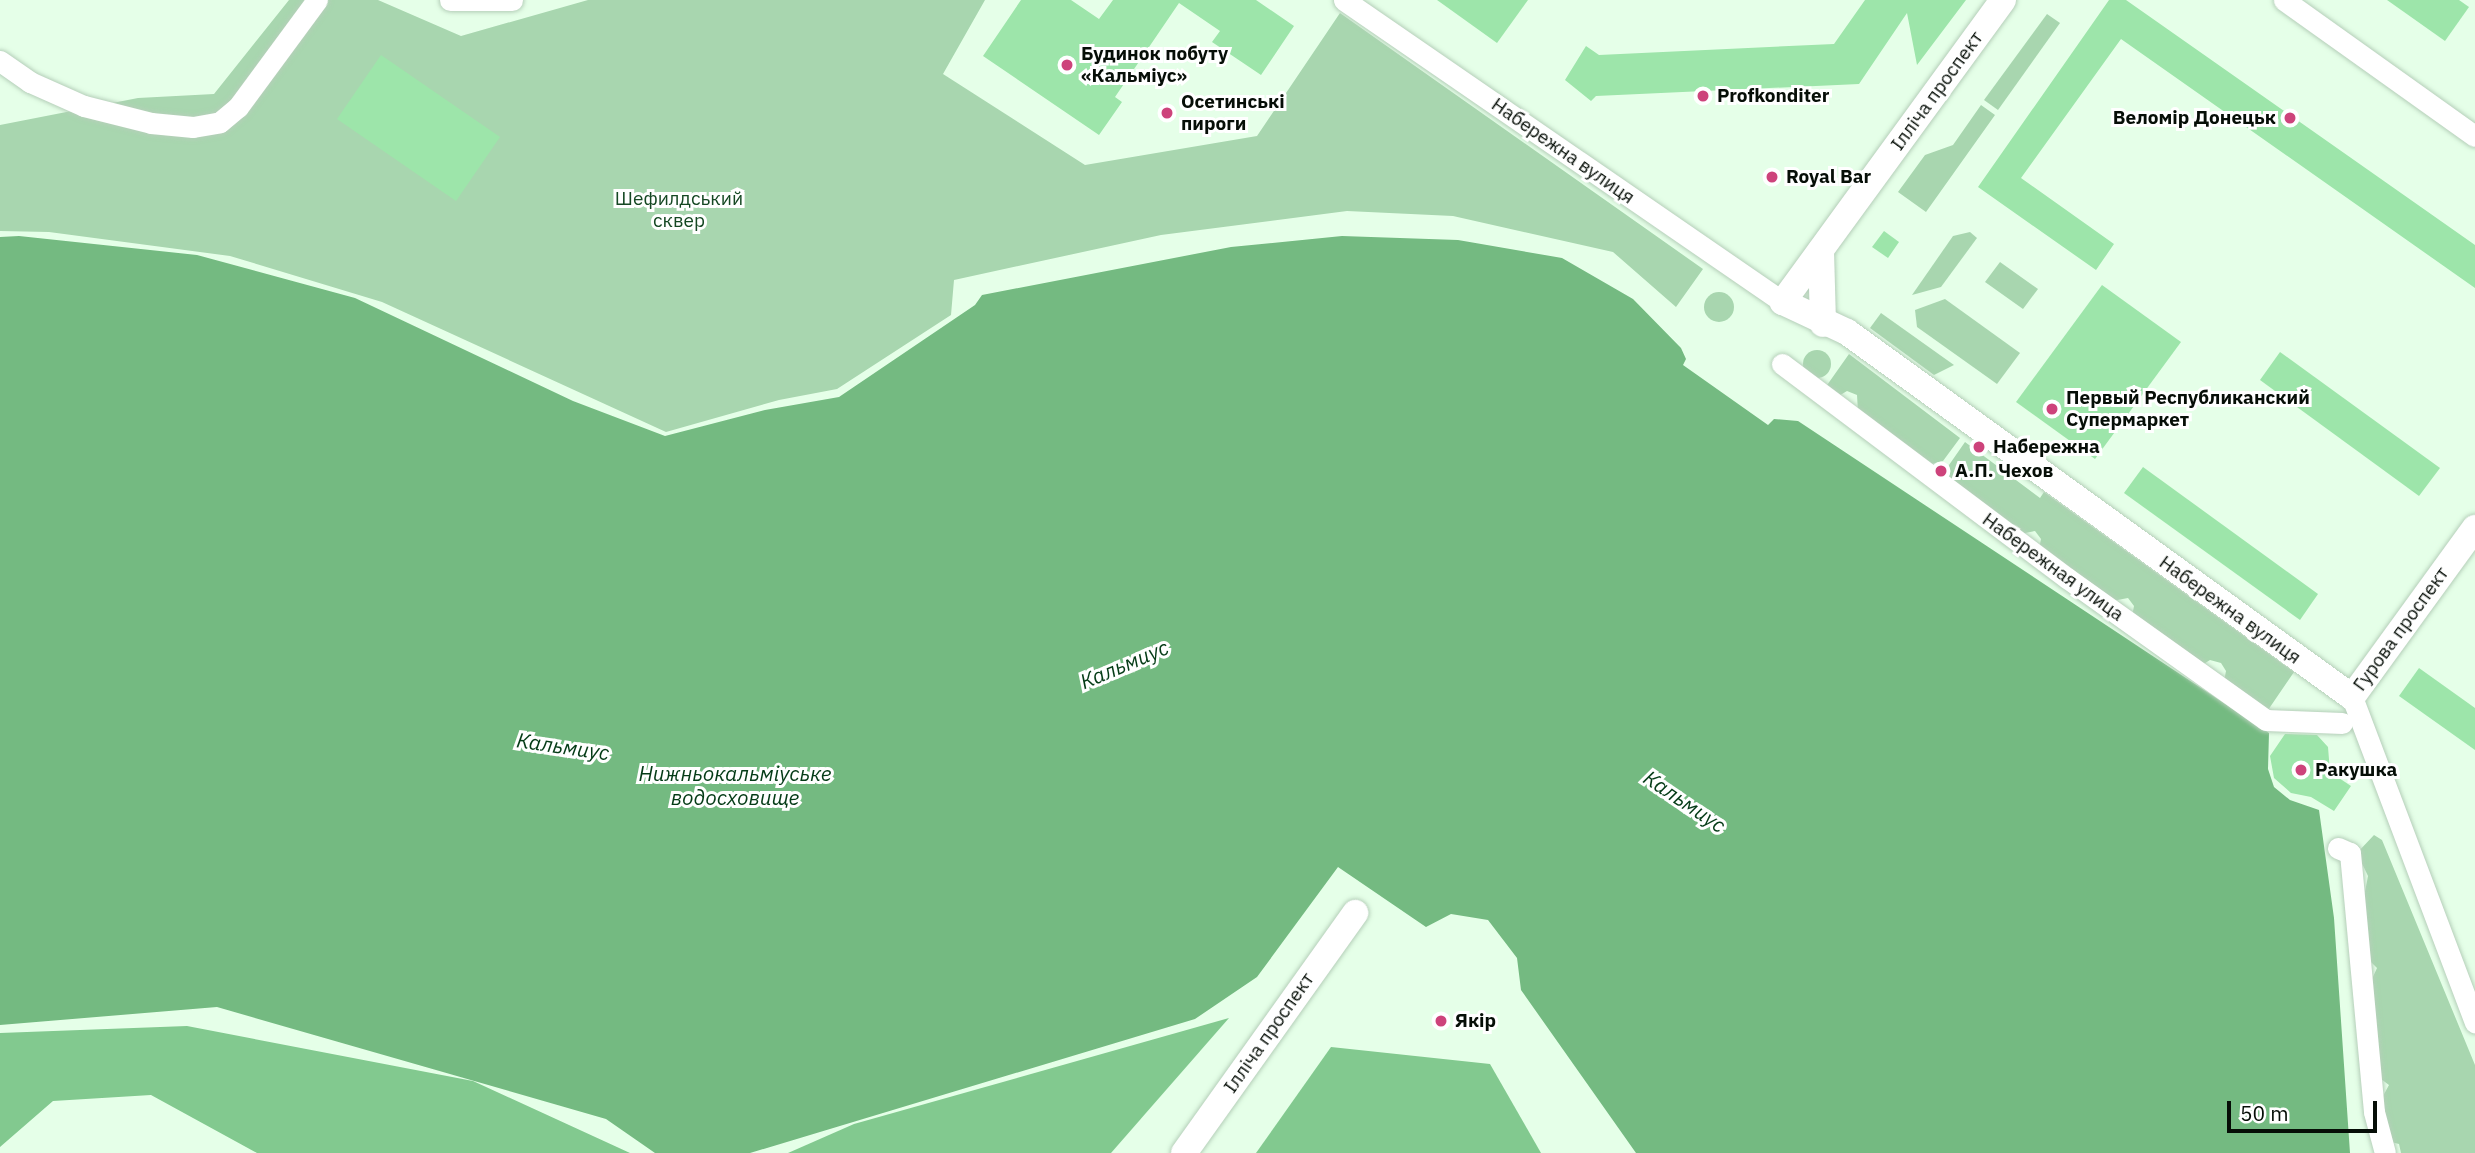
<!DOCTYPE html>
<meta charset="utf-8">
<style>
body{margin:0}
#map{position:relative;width:2475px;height:1153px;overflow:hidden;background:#e5ffe8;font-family:"IBM Plex Sans",sans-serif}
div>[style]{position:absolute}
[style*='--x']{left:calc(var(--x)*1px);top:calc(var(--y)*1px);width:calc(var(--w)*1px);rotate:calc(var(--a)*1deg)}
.green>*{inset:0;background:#a8d6af}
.round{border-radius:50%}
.forest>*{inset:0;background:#82c98f}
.water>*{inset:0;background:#74ba81}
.building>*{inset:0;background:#9de5aa}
.roads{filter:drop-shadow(0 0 2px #b5cfb9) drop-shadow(0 0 2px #b5cfb9)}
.minor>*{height:21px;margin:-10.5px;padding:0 10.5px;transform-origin:10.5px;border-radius:10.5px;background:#fff}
.major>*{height:26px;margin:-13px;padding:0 13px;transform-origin:13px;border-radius:13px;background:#fff}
.dots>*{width:19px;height:19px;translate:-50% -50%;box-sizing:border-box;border:4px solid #fff;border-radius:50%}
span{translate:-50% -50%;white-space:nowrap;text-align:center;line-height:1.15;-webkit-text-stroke:6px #fff;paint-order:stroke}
.poi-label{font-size:19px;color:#060e07;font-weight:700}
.left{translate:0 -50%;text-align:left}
.right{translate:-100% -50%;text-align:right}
.street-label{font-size:19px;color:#060e07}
.park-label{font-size:19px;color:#154823}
.water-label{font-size:21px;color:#043b16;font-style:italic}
.scale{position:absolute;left:2227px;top:1101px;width:150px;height:32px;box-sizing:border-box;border:4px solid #060e07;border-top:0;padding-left:9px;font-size:21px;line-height:24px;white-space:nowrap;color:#060e07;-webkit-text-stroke:5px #fff;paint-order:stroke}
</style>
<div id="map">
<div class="green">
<i style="clip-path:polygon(289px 0,378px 0,461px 36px,588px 0,985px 0,943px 74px,1085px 165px,1257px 136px,1340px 13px,1703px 269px,1676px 307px,1613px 252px,1453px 216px,1347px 211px,1161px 235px,954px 280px,951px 315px,837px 389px,779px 400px,666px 432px,382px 302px,230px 256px,49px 232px,0 231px,0 125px,138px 98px,214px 94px)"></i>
<i style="clip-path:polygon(2047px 14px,2060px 23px,1998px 110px,1984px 100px)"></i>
<i style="clip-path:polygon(1981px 105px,1995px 115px,1926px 212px,1898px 192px,1925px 155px,1953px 145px)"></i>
<i style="clip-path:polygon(1970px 232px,1977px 238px,1941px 287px,1912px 295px,1953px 236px)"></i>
<i style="clip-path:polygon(2000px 262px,2038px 289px,2023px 309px,1985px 282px)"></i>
<i class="round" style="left:1704px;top:292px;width:30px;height:30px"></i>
<i style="clip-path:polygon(1945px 299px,2020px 353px,1997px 384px,1917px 327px,1915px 310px)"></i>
<i style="clip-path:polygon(1881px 313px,1954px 365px,1934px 375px,1870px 328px)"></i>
<i class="round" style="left:1803px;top:350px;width:28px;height:28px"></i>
<i style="clip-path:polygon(1849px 354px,1960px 438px,1943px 461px,1928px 465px,1858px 412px,1857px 395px,1847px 391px,1837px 397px,1825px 388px)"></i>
<i style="clip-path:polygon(1965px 442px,2040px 498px,2044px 492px,2294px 672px,2266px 713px,2224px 681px,2226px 671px,2221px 663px,2210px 660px,2202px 665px,2132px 616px,2134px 606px,2128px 598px,2112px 601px,2039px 549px,2041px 539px,2035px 531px,2020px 534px,1948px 482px,1949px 465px)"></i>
<i style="clip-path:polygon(2374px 835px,2382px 840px,2475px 1065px,2475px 1153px,2401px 1153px,2399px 1144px,2387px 1141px,2383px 1096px,2389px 1085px,2377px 1076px,2372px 979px,2377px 968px,2369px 960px,2364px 897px,2368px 876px,2357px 853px)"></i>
</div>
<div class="forest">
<i style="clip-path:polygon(1229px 1018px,1111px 1153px,788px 1153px,854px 1124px)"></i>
<i style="clip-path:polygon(187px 1026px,473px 1081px,630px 1153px,257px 1153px,151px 1095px,53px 1101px,0 1147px,0 1033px)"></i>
<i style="clip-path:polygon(1331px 1047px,1490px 1064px,1541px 1153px,1256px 1153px)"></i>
</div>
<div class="water">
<i style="clip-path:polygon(19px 236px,197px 255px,355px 298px,573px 401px,665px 436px,765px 410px,839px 397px,975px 305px,982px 295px,1231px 247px,1342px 236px,1458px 240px,1562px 258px,1633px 299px,1681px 348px,1686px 359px,1683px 365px,1768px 425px,1774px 419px,1798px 421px,2269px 733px,2268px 769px,2274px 787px,2290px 800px,2319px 810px,2334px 918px,2350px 1153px,1636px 1153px,1521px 990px,1517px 958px,1488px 920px,1451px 914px,1426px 927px,1338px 867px,1257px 977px,1195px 1019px,750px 1153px,655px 1153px,606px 1119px,217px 1007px,0 1025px,0 237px)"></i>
</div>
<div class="building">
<i style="clip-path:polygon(1021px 0,1071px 0,1099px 19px,1113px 0,1256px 0,1294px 26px,1261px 75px,1212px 42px,1220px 31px,1179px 3px,1115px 97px,1122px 102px,1099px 135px,983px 56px)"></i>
<i style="clip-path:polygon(1437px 0,1528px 0,1497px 43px)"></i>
<i style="clip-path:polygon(1865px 0,1966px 0,1917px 65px,1907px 13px,1859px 84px,1596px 96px,1591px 101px,1565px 80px,1586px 46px,1599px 55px,1834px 44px)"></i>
<i style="clip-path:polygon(2109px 0,2126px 0,2475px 245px,2475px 288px,2121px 39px,2021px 178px,2114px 244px,2096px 270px,1978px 187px)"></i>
<i style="clip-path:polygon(2387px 0,2459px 0,2469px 7px,2445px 41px)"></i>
<i style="clip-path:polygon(381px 55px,500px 137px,456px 201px,337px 119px)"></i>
<i style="clip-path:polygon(1884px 231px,1899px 242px,1888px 258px,1872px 247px)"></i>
<i style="clip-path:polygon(2102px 285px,2181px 342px,2095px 459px,2016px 402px)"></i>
<i style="clip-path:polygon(2280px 352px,2440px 468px,2419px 496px,2260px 380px)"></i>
<i style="clip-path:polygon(2143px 467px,2318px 594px,2300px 620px,2124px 493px)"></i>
<i style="clip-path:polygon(2419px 668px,2475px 708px,2475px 750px,2399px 696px)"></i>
<i style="clip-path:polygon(2285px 734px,2317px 735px,2328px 747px,2330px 772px,2351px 786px,2334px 811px,2311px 797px,2291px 793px,2274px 778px,2270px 756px)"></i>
</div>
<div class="roads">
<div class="minor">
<i style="--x:450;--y:0;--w:62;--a:0"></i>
<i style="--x:1344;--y:0;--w:533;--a:34.53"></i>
<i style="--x:2284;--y:0;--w:234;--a:35.5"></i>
<i style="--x:0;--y:61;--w:37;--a:35"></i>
<i style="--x:30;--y:82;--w:59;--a:24"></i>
<i style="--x:84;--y:106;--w:69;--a:14.2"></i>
<i style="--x:151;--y:123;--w:42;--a:5.4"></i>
<i style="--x:193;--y:127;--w:27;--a:-10"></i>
<i style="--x:220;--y:122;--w:23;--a:-40"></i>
<i style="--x:238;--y:107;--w:133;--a:-53.6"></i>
<i style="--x:1782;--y:364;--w:356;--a:36.9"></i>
<i style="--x:2067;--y:578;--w:244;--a:35.5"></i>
<i style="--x:2266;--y:720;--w:76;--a:2.3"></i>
<i style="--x:2352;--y:697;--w:348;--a:69.3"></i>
<i style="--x:2338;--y:848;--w:13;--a:23"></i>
<i style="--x:2350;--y:853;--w:260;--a:84.7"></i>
<i style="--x:2374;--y:1112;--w:42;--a:75"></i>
</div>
<div class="major">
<i style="--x:2003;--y:0;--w:374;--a:126.1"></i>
<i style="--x:1783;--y:302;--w:71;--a:25.1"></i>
<i style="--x:1847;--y:332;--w:623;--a:35.86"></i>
<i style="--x:2352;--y:697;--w:209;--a:-54"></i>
<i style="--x:1821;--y:251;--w:73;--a:88.4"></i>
<i style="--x:1184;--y:1153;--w:295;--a:-54.5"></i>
</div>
</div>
<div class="dots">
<i style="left:1067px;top:65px;background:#cd437b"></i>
<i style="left:1703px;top:96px;background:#cd437b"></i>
<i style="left:1167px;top:113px;background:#cd437b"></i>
<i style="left:2290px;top:118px;background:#cd437b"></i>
<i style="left:1772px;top:177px;background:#cd437b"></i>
<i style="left:2052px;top:409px;background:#cd437b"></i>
<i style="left:1979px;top:447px;background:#cd437b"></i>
<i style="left:1941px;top:471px;background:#cd437b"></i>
<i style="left:2301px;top:770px;background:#cd437b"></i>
<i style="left:1441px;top:1021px;background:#cd437b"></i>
</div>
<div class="poi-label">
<span class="left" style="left:1081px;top:65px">Будинок побуту<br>«Кальміус»</span>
<span class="left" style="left:1717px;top:96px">Profkonditer</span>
<span class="left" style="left:1181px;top:113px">Осетинські<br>пироги</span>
<span class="right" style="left:2276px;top:118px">Веломір Донецьк</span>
<span class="left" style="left:1786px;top:177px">Royal Bar</span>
<span class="left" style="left:2066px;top:409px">Первый Республиканский<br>Супермаркет</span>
<span class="left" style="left:1993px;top:447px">Набережна</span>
<span class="left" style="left:1955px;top:471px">А.П. Чехов</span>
<span class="left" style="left:2315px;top:770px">Ракушка</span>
<span class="left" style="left:1455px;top:1021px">Якір</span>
</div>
<div class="street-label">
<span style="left:1937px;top:91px;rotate:-54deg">Ілліча проспект</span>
<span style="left:1563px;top:151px;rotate:35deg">Набережна вулиця</span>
<span style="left:2053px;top:567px;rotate:36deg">Набережная улица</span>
<span style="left:2230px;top:610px;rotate:36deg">Набережна вулиця</span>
<span style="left:2401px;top:629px;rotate:-54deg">Гурова проспект</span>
<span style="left:1269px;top:1033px;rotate:-55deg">Ілліча проспект</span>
</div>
<div class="park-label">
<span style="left:679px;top:210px">Шефилдський<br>сквер</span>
</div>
<div class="water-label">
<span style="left:1124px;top:664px;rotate:-23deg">Кальмиус</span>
<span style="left:563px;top:746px;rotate:8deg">Кальмиус</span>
<span style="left:735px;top:785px">Нижньокальміуське<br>водосховище</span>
<span style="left:1685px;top:801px;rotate:34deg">Кальмиус</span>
</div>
<div class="scale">50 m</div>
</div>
